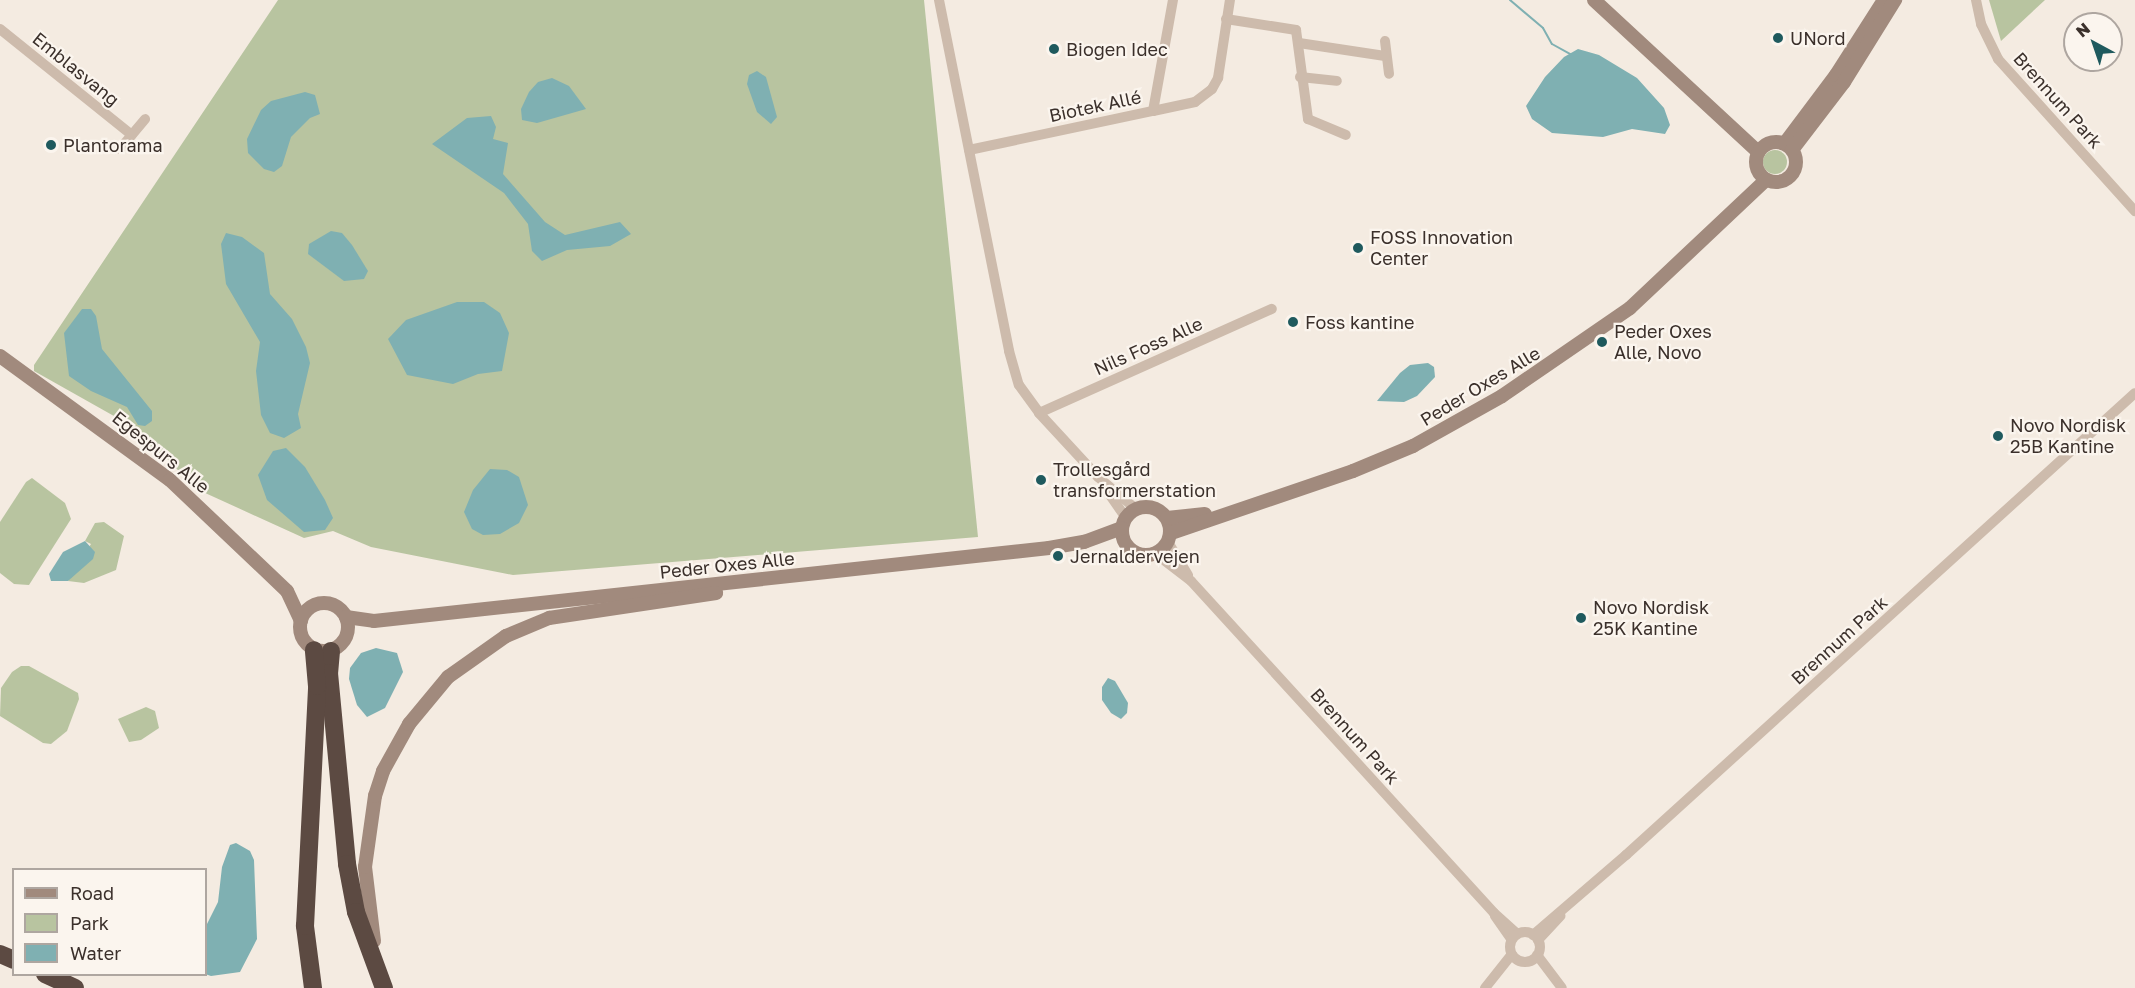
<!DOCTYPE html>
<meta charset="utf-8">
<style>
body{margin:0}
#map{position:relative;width:2135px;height:988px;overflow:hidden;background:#f4ebe1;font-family:"Golos Text",sans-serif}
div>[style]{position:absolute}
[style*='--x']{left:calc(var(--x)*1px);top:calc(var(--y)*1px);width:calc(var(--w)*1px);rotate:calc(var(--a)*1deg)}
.green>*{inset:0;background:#b8c4a0}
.round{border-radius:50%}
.water>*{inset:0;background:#7fb0b2}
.stream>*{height:2px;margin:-1px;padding:0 1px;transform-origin:1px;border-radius:1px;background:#7fb0b2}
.street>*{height:10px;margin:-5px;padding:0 5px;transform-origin:5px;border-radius:5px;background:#cdbbac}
.street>.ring{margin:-5px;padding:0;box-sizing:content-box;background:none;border:10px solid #cdbbac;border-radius:50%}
.secondary>*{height:14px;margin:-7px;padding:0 7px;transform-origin:7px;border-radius:7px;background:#a18a7d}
.secondary>.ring{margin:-7px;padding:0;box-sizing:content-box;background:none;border:14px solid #a18a7d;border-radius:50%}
.highway>*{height:18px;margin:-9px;padding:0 9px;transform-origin:9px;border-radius:9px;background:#5c4a42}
.dots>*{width:16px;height:16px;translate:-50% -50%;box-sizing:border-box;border:3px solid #fbf5ee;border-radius:50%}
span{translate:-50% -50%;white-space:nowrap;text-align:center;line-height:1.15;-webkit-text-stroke:4.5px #fbf5ee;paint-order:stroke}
.poi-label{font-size:18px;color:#3b302b}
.left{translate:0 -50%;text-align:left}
.street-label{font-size:18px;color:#3b302b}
.legend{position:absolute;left:12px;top:868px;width:195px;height:108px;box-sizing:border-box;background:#fbf5ee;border:2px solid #aea6a0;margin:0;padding:8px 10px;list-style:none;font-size:18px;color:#3b302b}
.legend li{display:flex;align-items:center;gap:12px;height:30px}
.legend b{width:30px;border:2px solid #aea6a0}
.north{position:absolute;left:2063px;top:12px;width:60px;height:60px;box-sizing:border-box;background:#fbf5ee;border:2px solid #aea6a0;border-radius:50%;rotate:320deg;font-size:16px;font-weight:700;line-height:24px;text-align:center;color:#3b302b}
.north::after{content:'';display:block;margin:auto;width:21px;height:27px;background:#1f5a5e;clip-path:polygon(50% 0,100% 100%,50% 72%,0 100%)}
</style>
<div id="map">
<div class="green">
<i style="clip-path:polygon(278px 0,924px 0,978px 537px,513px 575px,371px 547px,333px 531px,304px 538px,203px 492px,121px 420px,34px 371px,34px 365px)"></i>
<i style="clip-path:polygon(1989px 0,2045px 0,2001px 41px)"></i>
<i class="round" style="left:1763px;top:150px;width:24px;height:24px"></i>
<i style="clip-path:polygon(32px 478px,65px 503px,71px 519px,29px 585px,14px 584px,0 573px,0 522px,26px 482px)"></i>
<i style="clip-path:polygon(104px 522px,124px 536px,116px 570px,84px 583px,68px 581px,91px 544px,85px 541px,95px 523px)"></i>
<i style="clip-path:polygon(21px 666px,29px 666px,78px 693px,79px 699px,67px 731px,51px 744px,43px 743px,0 716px,1px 688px,12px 672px)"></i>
<i style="clip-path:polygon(146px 707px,155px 711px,159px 728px,141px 740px,129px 742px,118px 719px)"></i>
</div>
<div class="water">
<i style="clip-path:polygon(1578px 49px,1599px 55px,1637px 78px,1664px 108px,1670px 125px,1665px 134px,1632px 129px,1603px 137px,1552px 133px,1532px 119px,1526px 106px,1545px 77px,1564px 57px)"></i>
<i style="clip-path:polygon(757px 71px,766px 77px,777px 117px,771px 124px,757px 112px,747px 84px,749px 75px)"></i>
<i style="clip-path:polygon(552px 78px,569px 86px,586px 109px,537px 123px,522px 120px,521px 109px,529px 92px,538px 82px)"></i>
<i style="clip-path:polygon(305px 92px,315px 95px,320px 114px,310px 118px,291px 137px,282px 166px,274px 172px,264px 169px,248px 153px,247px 139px,261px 110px,271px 101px)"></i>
<i style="clip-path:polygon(491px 116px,496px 127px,493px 139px,508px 143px,503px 174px,545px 222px,565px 235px,620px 222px,631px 234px,610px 246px,567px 250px,542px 261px,532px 251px,528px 224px,504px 193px,432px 144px,467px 118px)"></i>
<i style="clip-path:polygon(331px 231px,342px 233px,352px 245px,368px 271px,364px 279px,344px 281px,308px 254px,309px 244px)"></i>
<i style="clip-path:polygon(226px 233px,242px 237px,264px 253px,270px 294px,292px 319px,306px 347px,310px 363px,298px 414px,301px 428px,284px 438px,270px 433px,261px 415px,256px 371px,260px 342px,226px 284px,221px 244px)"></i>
<i style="clip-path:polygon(457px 302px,484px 302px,500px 313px,509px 333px,502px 371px,478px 374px,453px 384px,407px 375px,388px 339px,406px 320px)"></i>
<i style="clip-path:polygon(82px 309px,91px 309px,96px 316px,102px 349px,152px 411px,152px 421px,145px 426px,138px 425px,127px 407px,91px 391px,69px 376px,64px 333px)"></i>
<i style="clip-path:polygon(1428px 363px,1434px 367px,1435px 377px,1417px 396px,1404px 402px,1377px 401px,1400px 373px,1410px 365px)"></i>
<i style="clip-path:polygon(286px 448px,305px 467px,325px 500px,333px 518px,325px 530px,304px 532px,267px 500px,258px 475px,273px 451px)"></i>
<i style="clip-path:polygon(490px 469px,507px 470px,519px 477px,528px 505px,519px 523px,500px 534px,483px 535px,472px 529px,464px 512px,473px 490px)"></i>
<i style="clip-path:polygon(85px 541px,95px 552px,93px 559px,68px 581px,51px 581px,49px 574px,63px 552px)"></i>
<i style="clip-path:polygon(376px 648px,397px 653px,403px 672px,385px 708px,367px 717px,357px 705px,349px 679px,350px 668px,361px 653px)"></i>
<i style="clip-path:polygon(1108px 678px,1115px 681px,1128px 703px,1127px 713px,1121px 719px,1111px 713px,1102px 700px,1102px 687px)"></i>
<i style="clip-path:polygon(236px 843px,250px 851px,254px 860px,257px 939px,240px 972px,211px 976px,205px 974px,206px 926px,218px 902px,222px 867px,230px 845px)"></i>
</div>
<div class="stream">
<i style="--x:1510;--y:0;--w:43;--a:40.3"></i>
<i style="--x:1543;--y:28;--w:18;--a:61"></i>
<i style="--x:1552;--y:44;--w:21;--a:29"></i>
</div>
<div class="street">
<i style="--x:939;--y:0;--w:358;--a:78.7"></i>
<i style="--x:1009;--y:351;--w:35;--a:74"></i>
<i style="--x:1019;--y:385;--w:34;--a:54"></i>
<i style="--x:1039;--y:413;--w:87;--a:47.3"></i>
<i style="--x:1098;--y:477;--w:50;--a:40.1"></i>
<i style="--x:1976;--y:0;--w:25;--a:78"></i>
<i style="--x:1981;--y:24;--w:39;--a:64"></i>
<i style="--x:1998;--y:59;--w:205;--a:48"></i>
<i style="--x:1226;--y:19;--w:71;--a:8.9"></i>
<i style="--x:1296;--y:30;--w:90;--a:82.3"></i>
<i style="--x:1308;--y:119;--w:41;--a:22.8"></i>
<i style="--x:0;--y:29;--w:169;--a:38.8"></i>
<i style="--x:1385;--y:41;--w:33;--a:83"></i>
<i style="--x:1299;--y:43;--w:87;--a:8.6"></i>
<i style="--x:1300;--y:77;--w:37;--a:6"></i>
<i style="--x:1153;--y:111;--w:43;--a:-12.1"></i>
<i style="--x:1195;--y:102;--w:21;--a:-37"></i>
<i style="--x:1212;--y:89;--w:13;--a:-61"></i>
<i style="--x:1218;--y:78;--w:79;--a:-81.3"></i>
<i style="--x:120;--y:149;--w:39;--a:-50"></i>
<i style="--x:969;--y:150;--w:188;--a:-12"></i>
<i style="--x:1153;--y:111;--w:113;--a:-79.8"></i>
<i style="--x:1039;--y:413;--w:255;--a:-24.1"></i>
<i style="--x:1105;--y:488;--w:37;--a:55"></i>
<i style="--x:1168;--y:542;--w:39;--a:59"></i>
<i style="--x:1156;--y:554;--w:44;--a:37.6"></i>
<i style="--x:1191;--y:581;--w:449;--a:47.6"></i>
<i style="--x:1494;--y:913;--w:31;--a:42"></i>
<i style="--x:1495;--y:916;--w:29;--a:55"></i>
<i class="ring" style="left:1510px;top:932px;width:20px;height:20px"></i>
<i style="--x:1533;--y:935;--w:123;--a:-40.7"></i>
<i style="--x:1626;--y:855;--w:687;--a:-42.23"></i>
<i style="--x:1538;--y:940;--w:33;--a:-47"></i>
<i style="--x:1537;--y:955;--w:41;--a:52.9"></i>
<i style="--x:1485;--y:988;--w:43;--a:-51.5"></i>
</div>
<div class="secondary">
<i style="--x:1594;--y:0;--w:224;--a:42.8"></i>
<i class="ring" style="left:1756px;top:142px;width:26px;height:26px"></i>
<i style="--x:1785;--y:143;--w:85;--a:-53.1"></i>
<i style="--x:1836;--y:75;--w:89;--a:-57.4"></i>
<i style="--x:1792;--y:150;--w:86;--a:-52.6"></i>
<i style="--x:1844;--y:82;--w:97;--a:-58.1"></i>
<i style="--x:0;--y:356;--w:210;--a:36.1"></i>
<i style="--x:170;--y:480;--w:161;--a:43.5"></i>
<i style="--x:287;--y:591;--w:33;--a:65"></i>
<i class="ring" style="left:1122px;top:507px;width:34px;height:34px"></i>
<i style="--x:1167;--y:518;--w:38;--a:-6"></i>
<i style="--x:1171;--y:533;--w:192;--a:-18.8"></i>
<i style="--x:1353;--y:471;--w:65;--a:-22.6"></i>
<i style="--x:1413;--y:446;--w:102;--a:-29.3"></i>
<i style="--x:1502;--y:396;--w:155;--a:-34.5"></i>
<i style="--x:1630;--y:308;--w:187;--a:-43.3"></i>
<i class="ring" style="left:300px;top:603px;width:34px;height:34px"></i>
<i style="--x:346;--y:617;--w:28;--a:8"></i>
<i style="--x:374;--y:621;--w:679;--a:-6.17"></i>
<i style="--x:1049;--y:548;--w:36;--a:-10"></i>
<i style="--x:1084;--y:542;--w:40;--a:-20.2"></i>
<i style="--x:374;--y:941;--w:75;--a:-96.9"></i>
<i style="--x:365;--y:867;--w:72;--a:-82"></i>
<i style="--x:375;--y:796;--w:26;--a:-72"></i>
<i style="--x:383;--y:771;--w:54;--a:-61"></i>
<i style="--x:409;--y:724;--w:61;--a:-50.3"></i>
<i style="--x:448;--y:677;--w:71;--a:-35.3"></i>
<i style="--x:506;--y:636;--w:47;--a:-22.7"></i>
<i style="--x:549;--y:618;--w:169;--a:-8.5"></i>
</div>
<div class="highway">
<i style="--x:331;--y:651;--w:22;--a:95"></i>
<i style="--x:329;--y:673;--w:192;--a:84.6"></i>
<i style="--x:347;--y:864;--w:49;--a:79.4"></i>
<i style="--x:356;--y:912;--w:81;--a:69.8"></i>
<i style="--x:0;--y:954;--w:15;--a:23"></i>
<i style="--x:45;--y:974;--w:33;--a:25"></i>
<i style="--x:313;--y:988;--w:63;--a:-97.4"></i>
<i style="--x:305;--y:926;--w:240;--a:-87.1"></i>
<i style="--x:317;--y:686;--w:36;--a:-95"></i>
</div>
<div class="dots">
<i style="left:1778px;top:38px;background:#1f5a5e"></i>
<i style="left:1054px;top:49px;background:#1f5a5e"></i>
<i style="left:51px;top:145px;background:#1f5a5e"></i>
<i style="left:1358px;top:248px;background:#1f5a5e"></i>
<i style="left:1293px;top:322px;background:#1f5a5e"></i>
<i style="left:1602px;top:342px;background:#1f5a5e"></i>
<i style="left:1998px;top:436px;background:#1f5a5e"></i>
<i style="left:1041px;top:480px;background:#1f5a5e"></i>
<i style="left:1058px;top:556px;background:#1f5a5e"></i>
<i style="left:1581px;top:618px;background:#1f5a5e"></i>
</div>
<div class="poi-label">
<span class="left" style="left:1790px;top:38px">UNord</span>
<span class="left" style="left:1066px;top:49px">Biogen Idec</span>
<span class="left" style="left:63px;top:145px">Plantorama</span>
<span class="left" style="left:1370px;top:248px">FOSS Innovation<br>Center</span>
<span class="left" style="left:1305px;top:322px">Foss kantine</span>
<span class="left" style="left:1614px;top:342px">Peder Oxes<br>Alle, Novo</span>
<span class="left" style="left:2010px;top:436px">Novo Nordisk<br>25B Kantine</span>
<span class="left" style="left:1053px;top:480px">Trollesgård<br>transformerstation</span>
<span class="left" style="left:1070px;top:556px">Jernaldervejen</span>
<span class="left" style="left:1593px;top:618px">Novo Nordisk<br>25K Kantine</span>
</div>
<div class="street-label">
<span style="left:76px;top:69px;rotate:39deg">Emblasvang</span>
<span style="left:2058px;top:100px;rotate:48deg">Brennum Park</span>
<span style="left:1095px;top:106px;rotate:-12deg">Biotek Allé</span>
<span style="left:1148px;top:346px;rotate:-24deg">Nils Foss Alle</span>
<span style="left:1480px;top:386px;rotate:-31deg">Peder Oxes Alle</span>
<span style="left:161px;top:452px;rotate:39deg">Egespurs Alle</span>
<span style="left:727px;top:565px;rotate:-6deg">Peder Oxes Alle</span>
<span style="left:1839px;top:640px;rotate:-42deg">Brennum Park</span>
<span style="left:1355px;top:736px;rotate:48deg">Brennum Park</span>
</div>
<ul class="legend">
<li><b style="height:8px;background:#a18a7d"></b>Road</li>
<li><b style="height:16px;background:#b8c4a0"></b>Park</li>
<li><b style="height:16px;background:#7fb0b2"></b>Water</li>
</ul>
<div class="north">N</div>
</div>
